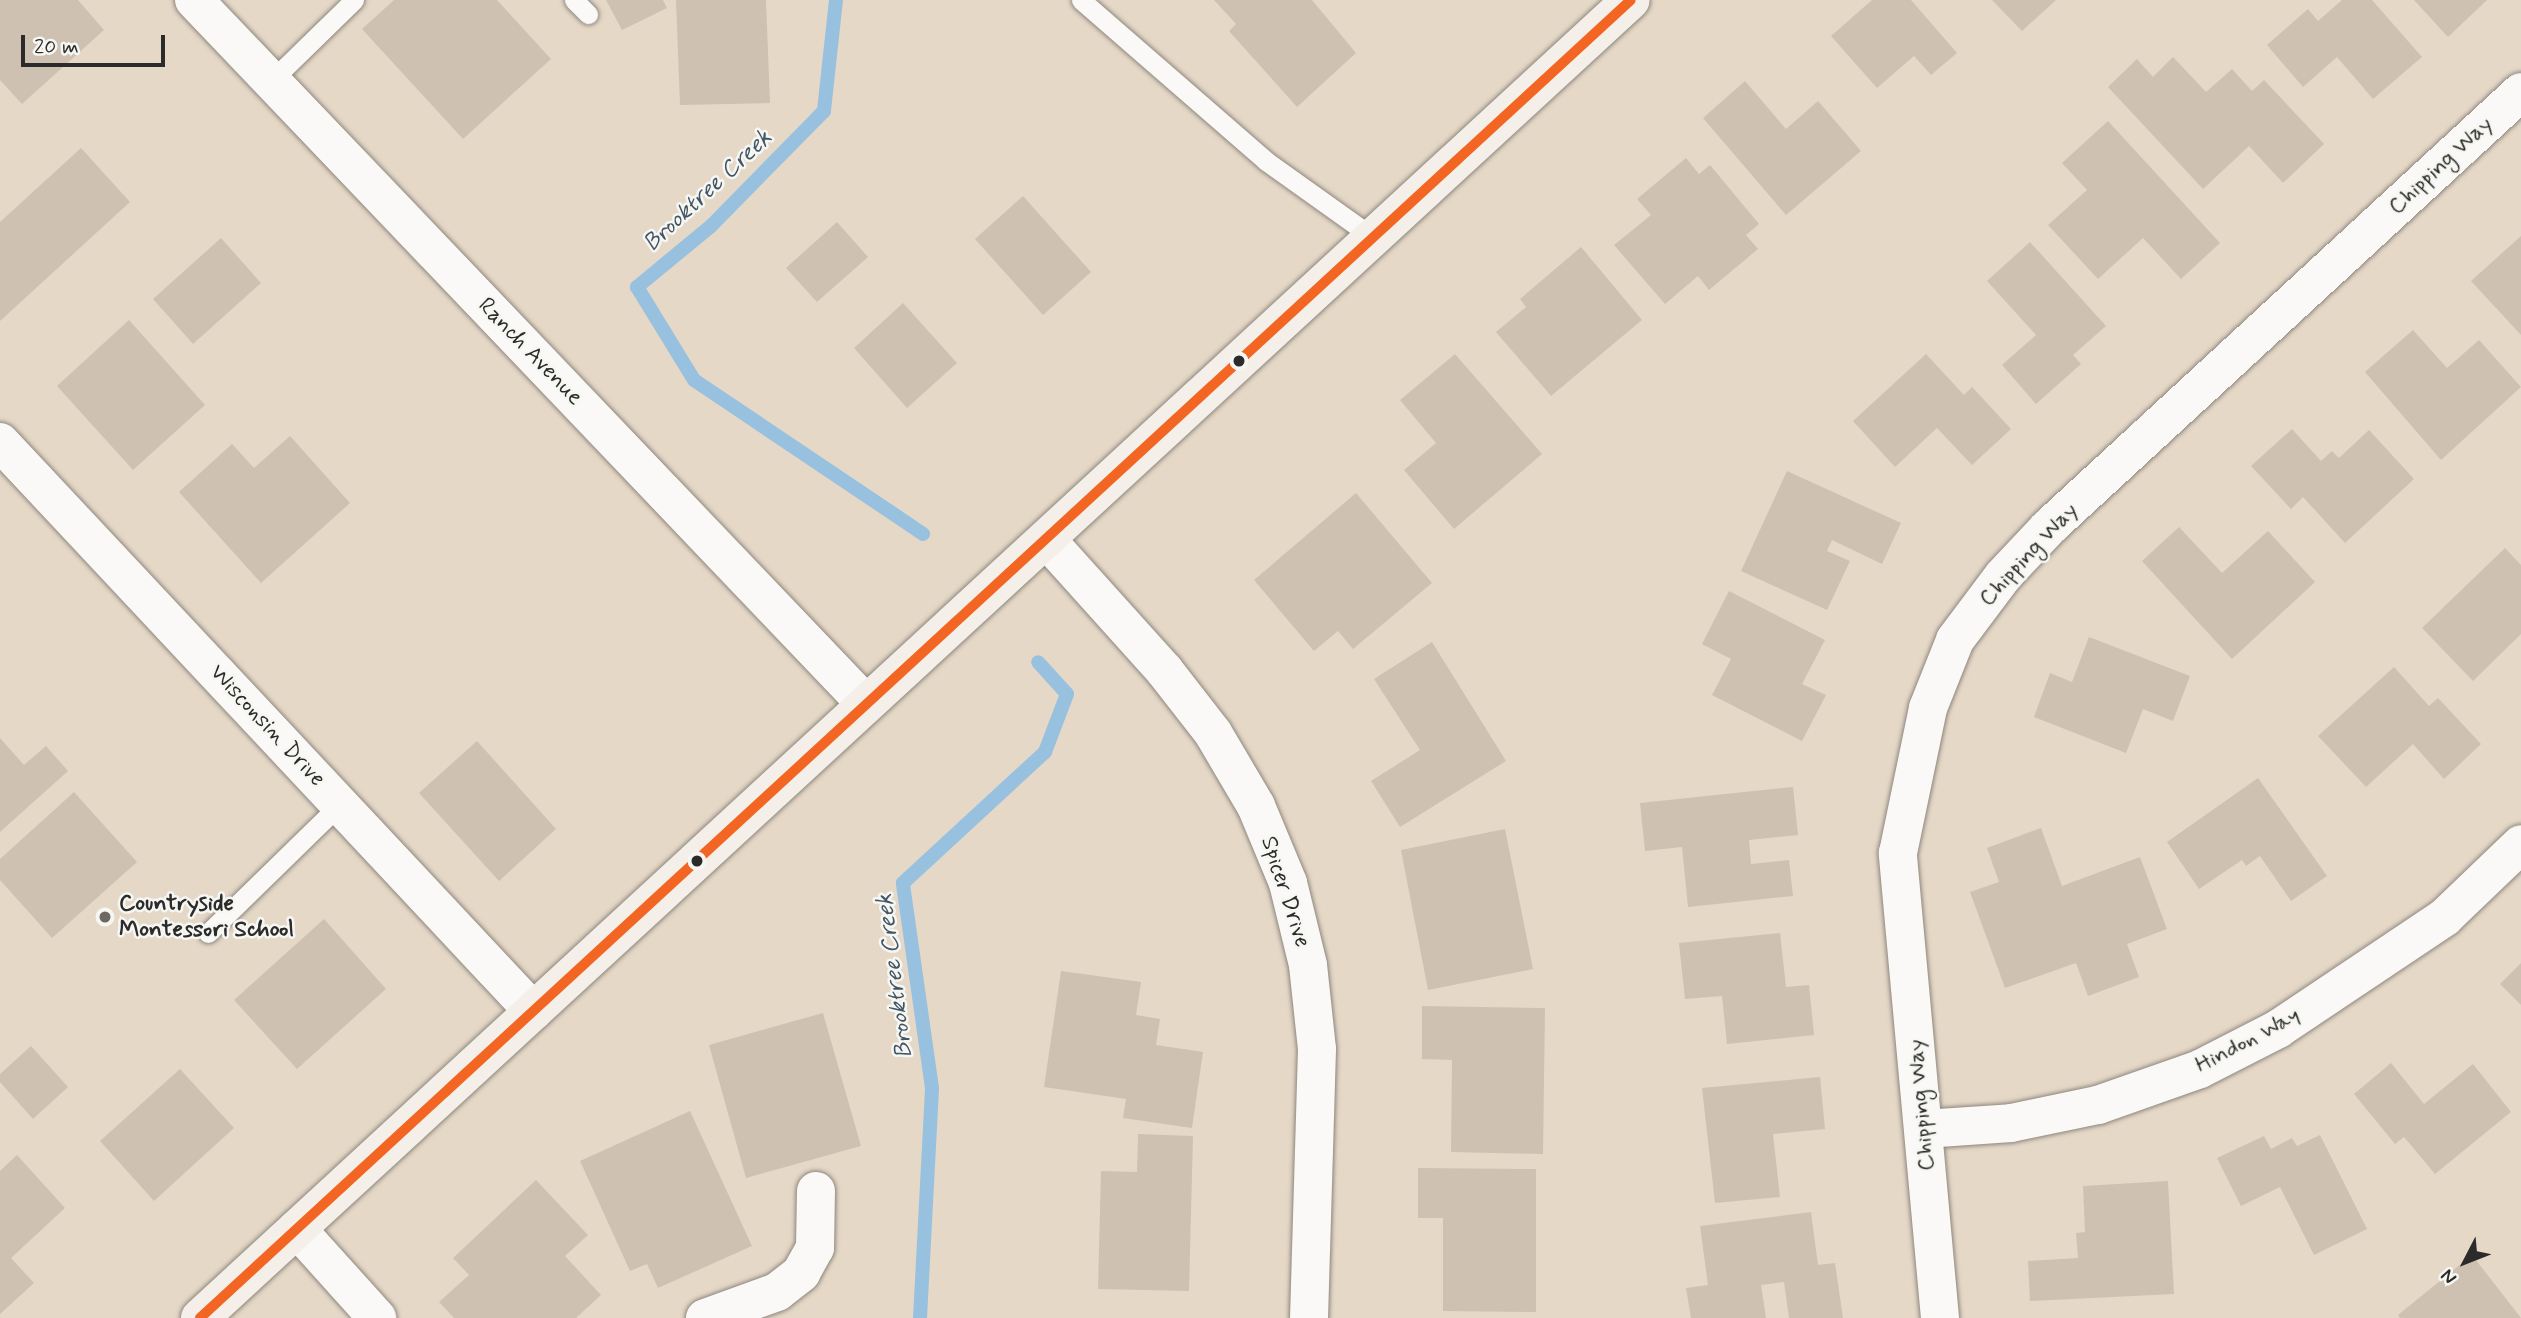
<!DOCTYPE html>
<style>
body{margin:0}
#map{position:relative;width:2521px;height:1318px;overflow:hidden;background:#e5d8c7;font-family:Mynerve,sans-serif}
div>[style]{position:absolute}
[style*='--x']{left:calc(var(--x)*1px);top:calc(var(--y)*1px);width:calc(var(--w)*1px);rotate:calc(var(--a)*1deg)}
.stream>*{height:14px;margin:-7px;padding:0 7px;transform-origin:7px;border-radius:7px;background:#98c1e0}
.building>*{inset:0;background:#cec1b2}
.roads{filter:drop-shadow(0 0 2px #8e877e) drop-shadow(0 0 2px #8e877e)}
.lane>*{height:19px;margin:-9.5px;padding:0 9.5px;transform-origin:9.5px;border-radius:9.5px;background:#fbf9f7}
.street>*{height:38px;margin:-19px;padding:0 19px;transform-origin:19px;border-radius:19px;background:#fbf9f7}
.secondary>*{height:38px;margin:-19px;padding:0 19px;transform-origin:19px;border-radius:19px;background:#f4efe8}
.bus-1>*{height:10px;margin:-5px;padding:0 5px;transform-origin:5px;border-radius:5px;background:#f26522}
.dots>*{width:19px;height:19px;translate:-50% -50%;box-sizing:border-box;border:4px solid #f6f6f2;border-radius:50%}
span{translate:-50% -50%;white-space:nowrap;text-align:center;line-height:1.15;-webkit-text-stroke:5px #f6f6f2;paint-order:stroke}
.street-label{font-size:23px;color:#2b2b2b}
.poi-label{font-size:23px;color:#2b2b2b;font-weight:700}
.left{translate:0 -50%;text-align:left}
.water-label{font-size:24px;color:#425565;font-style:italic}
.north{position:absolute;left:2430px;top:1227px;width:70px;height:70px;-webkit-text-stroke:5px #f6f6f2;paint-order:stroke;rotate:228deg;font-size:19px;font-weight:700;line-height:28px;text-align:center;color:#2b2b2b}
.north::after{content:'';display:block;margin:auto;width:24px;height:32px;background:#2b2b2b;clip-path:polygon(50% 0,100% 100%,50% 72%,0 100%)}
.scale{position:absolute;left:21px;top:35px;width:144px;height:32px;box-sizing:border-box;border:4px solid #2b2b2b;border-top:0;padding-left:9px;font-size:21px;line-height:24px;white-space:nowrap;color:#2b2b2b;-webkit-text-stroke:5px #f6f6f2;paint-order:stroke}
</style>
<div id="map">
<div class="stream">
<i style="--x:836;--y:0;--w:112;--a:96.2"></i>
<i style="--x:824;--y:111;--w:161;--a:134.5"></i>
<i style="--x:711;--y:226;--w:96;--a:140.5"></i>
<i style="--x:637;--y:287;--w:109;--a:58.5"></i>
<i style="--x:694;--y:380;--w:276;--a:33.9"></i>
<i style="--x:920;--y:1318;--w:230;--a:-87"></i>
<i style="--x:932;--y:1088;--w:207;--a:-98.1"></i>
<i style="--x:903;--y:883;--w:193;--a:-42.7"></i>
<i style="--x:1045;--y:752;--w:62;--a:-69.2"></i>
<i style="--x:1067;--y:694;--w:43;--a:-132.2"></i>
</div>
<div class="building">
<i style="clip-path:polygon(0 0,78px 0,104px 30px,22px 104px,0 80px)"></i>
<i style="clip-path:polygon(394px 0,497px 0,551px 59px,463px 139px,362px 29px)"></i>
<i style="clip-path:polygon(606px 0,663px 0,667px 8px,622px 30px)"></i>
<i style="clip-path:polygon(676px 0,766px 0,770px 103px,680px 105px)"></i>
<i style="clip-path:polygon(1214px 0,1312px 0,1356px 53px,1297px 107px,1229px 31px,1236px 24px)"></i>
<i style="clip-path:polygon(1872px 0,1911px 0,1957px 53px,1931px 75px,1914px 56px,1877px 88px,1831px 36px)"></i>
<i style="clip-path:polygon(1992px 0,2056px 0,2022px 31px)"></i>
<i style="clip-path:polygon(2342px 0,2372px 0,2422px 57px,2373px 99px,2337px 57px,2303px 87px,2267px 45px,2308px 9px,2318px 21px)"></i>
<i style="clip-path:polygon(2414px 0,2487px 0,2448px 37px)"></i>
<i style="clip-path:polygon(2173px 57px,2206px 92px,2232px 69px,2252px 91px,2264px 80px,2324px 144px,2283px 183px,2249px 146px,2203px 189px,2108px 87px,2137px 59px,2153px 77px)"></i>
<i style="clip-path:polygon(1745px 81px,1786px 129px,1818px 101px,1861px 151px,1786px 215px,1703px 118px)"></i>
<i style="clip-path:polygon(2108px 121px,2220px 243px,2181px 279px,2143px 238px,2098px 279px,2048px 225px,2087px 190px,2062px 163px)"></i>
<i style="clip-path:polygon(81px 148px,130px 202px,0 321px,0 222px)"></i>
<i style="clip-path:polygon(1686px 158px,1699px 174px,1710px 165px,1759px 224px,1746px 235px,1758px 249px,1709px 290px,1698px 276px,1665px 304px,1614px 245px,1651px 215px,1637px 199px)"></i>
<i style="clip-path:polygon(1023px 196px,1091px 272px,1043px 315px,975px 239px)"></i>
<i style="clip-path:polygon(837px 222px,868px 257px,817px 302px,786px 268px)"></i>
<i style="clip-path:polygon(2521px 236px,2521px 335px,2471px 281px)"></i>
<i style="clip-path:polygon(221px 238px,261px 283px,193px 344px,153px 299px)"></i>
<i style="clip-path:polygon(2030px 242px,2106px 326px,2073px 355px,2081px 364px,2036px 404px,2002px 365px,2036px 335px,1987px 281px)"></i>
<i style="clip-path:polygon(1581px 247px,1642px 320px,1551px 396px,1496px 332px,1526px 307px,1520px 299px)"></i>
<i style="clip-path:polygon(903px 303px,957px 363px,907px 408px,854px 348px)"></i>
<i style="clip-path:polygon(129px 320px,205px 405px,133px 470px,57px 386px)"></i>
<i style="clip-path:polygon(2413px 330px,2447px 368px,2479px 340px,2521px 387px,2441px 460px,2365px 372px)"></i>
<i style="clip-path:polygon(1455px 354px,1542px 454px,1454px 529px,1404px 470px,1436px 443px,1400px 400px)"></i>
<i style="clip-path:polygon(1926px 354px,1964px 395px,1972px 387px,2011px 429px,1972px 465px,1937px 428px,1895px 467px,1853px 421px)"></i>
<i style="clip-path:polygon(2292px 429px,2321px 461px,2332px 451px,2339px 458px,2369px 430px,2414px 479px,2345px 543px,2303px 497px,2291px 509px,2251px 466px)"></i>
<i style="clip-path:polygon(290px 436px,350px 503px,261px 583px,179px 492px,232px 444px,254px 468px)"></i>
<i style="clip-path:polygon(1787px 471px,1901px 523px,1882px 564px,1832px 540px,1827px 551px,1850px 561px,1827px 610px,1741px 571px)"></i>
<i style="clip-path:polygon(1356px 493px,1432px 583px,1353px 649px,1338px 631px,1314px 651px,1254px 580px)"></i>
<i style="clip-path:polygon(2179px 527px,2222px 573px,2268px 531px,2315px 582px,2232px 659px,2142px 561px)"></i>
<i style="clip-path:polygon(2505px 548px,2521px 565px,2521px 634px,2473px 681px,2422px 628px)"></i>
<i style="clip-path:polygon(1729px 591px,1825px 640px,1802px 684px,1826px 695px,1802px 741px,1712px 695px,1731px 659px,1702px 644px)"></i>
<i style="clip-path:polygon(2089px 637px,2190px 676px,2173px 721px,2143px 709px,2126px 753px,2034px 717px,2050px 673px,2072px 682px)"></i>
<i style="clip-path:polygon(1432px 642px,1506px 761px,1400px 827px,1371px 781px,1420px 750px,1374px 679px)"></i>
<i style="clip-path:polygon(2394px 667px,2429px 706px,2438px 698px,2481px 744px,2444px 779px,2413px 744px,2366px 787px,2318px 736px)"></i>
<i style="clip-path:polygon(0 738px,24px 765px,46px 746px,68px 771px,0 832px)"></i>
<i style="clip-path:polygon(477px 741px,556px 829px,499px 881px,419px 793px)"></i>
<i style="clip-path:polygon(2258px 778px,2327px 876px,2291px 901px,2260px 856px,2246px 866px,2242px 860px,2199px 889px,2167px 842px)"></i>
<i style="clip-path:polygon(1793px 787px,1798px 835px,1749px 840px,1751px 864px,1789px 860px,1793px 896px,1688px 907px,1682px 847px,1645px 851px,1640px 803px)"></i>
<i style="clip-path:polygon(74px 792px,137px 862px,52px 938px,0 880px,0 859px)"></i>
<i style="clip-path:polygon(2041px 828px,2062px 886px,2140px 857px,2167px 929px,2127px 944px,2139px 977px,2088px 996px,2076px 963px,2005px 988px,1970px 892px,1999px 882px,1987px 848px)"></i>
<i style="clip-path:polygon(1505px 829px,1533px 969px,1428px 990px,1401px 850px)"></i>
<i style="clip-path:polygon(324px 919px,386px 989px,297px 1069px,234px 1000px)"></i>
<i style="clip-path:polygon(1780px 933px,1786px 987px,1809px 985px,1814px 1035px,1727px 1044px,1722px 996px,1685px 999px,1679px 943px)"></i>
<i style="clip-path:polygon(2521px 963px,2521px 1005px,2500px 984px)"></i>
<i style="clip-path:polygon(1061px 971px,1141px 982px,1136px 1015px,1160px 1019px,1156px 1045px,1203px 1052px,1192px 1128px,1123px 1118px,1126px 1099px,1044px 1087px)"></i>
<i style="clip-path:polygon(1422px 1006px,1545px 1008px,1543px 1154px,1451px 1152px,1452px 1060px,1422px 1059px)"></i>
<i style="clip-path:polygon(823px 1013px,861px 1146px,746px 1178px,709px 1045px)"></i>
<i style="clip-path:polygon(31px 1046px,68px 1087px,33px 1119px,0 1082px,0 1074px)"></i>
<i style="clip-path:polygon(2391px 1063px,2424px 1104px,2473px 1064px,2511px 1112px,2435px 1174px,2404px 1137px,2395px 1144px,2354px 1094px)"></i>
<i style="clip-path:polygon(180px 1069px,234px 1128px,154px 1201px,100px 1141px)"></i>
<i style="clip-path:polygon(1820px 1077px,1825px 1129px,1773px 1134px,1780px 1197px,1715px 1203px,1702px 1088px)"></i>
<i style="clip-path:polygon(690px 1111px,752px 1246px,658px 1288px,647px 1264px,630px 1271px,580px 1161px)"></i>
<i style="clip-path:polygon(1138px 1134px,1193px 1136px,1189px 1291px,1098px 1289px,1101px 1171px,1137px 1172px)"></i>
<i style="clip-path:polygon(2320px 1135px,2367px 1229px,2314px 1255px,2280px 1187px,2241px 1206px,2217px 1158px,2264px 1136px,2271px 1149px,2292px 1138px,2297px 1146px)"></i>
<i style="clip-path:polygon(17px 1155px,65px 1208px,11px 1258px,34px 1283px,0 1314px,0 1171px)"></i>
<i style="clip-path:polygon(1418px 1168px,1536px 1169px,1536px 1312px,1443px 1311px,1443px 1218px,1418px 1218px)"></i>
<i style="clip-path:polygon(536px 1180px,588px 1235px,565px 1256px,601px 1295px,576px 1318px,454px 1318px,439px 1302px,469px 1275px,453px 1258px)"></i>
<i style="clip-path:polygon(2168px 1181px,2174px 1294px,2030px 1301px,2028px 1261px,2078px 1258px,2076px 1233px,2085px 1232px,2083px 1186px)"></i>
<i style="clip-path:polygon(1811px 1212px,1818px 1265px,1835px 1263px,1843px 1318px,1789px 1318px,1784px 1282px,1761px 1285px,1766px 1318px,1691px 1318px,1686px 1288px,1708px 1285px,1700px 1226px)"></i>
<i style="clip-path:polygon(2472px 1255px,2521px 1318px,2400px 1318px,2398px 1315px)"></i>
</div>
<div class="roads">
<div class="lane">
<i style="--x:574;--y:0;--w:20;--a:45"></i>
<i style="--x:1081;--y:0;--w:245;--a:41"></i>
<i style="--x:1266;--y:161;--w:133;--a:35.5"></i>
<i style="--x:271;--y:81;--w:116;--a:-44.3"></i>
<i style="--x:208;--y:933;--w:185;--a:-44.3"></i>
</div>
<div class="street">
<i style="--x:194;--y:0;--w:973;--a:46.33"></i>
<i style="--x:0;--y:442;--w:780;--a:46.87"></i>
<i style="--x:1047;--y:540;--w:175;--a:48"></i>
<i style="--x:1164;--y:670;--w:80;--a:52.1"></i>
<i style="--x:1213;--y:733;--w:85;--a:59.5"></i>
<i style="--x:1256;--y:806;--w:83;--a:67.4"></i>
<i style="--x:1288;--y:883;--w:84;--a:76.3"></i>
<i style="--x:1308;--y:965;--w:84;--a:83.9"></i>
<i style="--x:1317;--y:1049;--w:269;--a:91.7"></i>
<i style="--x:1924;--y:1129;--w:87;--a:-3.9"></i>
<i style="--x:2011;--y:1123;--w:89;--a:-11.7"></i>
<i style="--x:2098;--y:1105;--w:108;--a:-19.4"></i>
<i style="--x:2200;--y:1069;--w:88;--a:-27.1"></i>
<i style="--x:2278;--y:1029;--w:201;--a:-33.8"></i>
<i style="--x:2445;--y:917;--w:105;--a:-43.8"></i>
<i style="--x:297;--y:1229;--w:120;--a:48"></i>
<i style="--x:705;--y:1318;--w:77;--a:-19.9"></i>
<i style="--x:777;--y:1292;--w:31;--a:-38"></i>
<i style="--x:801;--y:1273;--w:29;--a:-61"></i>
<i style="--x:815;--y:1248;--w:57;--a:-89"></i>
<i style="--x:1940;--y:1318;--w:467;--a:-95.2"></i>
<i style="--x:1898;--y:853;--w:148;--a:-78.3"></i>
<i style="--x:1928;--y:708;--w:73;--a:-68.3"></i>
<i style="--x:1955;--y:640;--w:80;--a:-53.1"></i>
<i style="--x:2003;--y:576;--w:66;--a:-46.8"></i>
<i style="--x:2048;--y:528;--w:643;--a:-42.67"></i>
</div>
<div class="secondary">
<i style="--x:200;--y:1318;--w:1945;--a:-42.65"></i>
</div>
</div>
<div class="bus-1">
<i style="--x:200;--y:1318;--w:1945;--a:-42.65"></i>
</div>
<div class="dots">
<i style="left:1239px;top:361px;background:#2b2b2b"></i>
<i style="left:697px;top:861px;background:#2b2b2b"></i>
<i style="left:105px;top:917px;background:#6c6862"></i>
</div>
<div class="street-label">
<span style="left:2441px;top:166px;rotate:-43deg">Chipping Way</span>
<span style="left:530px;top:352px;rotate:46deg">Ranch Avenue</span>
<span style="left:2029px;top:555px;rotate:-47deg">Chipping Way</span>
<span style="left:267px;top:726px;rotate:47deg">Wisconsin Drive</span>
<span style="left:1285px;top:892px;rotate:72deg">Spicer Drive</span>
<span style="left:2248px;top:1041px;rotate:-28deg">Hindon Way</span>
<span style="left:1922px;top:1105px;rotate:-95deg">Chipping Way</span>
</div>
<div class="poi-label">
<span class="left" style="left:119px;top:917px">Countryside<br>Montessori School</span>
</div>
<div class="water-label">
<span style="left:708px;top:191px;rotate:-43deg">Brooktree Creek</span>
<span style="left:895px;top:976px;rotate:-97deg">Brooktree Creek</span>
</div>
<div class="north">N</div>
<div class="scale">20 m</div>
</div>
